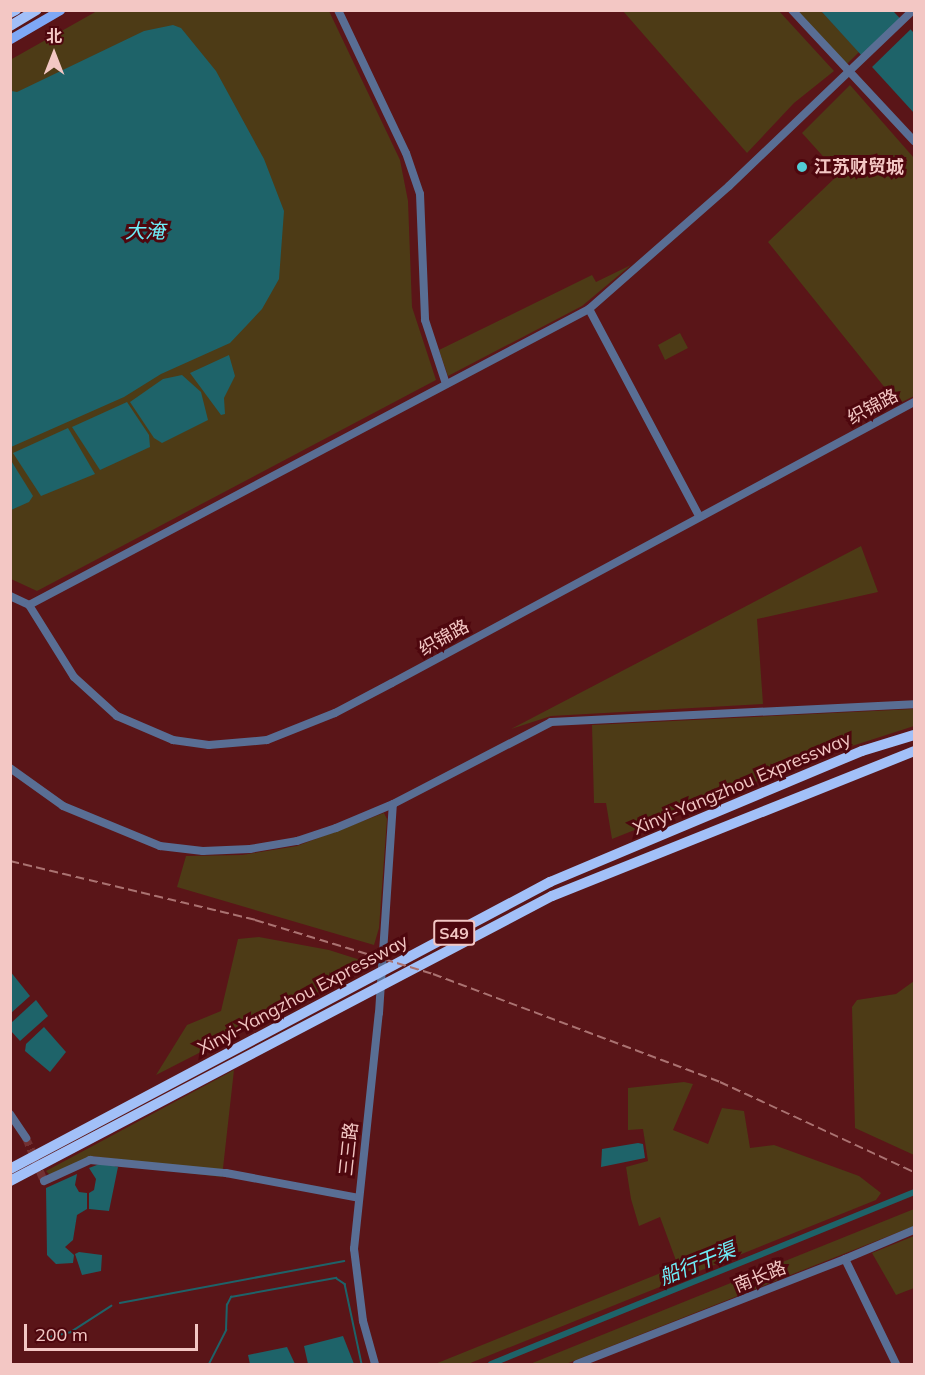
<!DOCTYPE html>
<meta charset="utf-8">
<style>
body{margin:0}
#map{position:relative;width:925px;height:1375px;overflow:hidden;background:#5a1518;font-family:Mulish,"Noto Sans SC",sans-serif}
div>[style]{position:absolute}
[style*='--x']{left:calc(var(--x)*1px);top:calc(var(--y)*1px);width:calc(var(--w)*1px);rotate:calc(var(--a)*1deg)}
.green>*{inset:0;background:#4d3b16}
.water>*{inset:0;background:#1e6369}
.pier>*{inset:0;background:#5a1518}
.stream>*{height:1.5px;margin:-0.75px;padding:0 0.75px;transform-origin:0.75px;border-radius:0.75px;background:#1e6369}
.canal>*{height:6px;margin:-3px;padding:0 3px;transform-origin:3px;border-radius:3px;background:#1e6369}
.minor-tunnel>*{height:8px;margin-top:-4px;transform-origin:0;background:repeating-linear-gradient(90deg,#713032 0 8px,transparent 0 12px)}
.minor>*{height:8px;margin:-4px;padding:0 4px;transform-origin:4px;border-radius:4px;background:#596e94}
.major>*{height:9px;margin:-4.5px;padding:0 4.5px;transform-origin:4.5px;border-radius:4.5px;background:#7ea8f6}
.highway>*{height:10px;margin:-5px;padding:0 5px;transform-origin:5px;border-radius:5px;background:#a2c0f8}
.rail>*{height:1.5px;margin-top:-0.75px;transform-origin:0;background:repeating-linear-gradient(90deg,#aa7271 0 9px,transparent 0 13.5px)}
.dots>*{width:16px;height:16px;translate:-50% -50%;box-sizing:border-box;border:3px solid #4e070e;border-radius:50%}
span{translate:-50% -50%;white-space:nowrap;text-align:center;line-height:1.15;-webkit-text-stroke:6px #4e070e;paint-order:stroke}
.shield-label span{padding:2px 4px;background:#4e070e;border:2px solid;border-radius:4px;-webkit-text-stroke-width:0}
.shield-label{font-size:16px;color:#f3c7c4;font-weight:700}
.poi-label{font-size:18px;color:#f3c7c4;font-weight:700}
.left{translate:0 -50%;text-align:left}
.street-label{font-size:18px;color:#f3c7c4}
.water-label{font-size:20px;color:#6eeef9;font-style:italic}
.frame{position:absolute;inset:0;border:12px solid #f3c7c4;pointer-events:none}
.north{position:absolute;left:24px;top:24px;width:60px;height:60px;-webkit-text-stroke:4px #4e070e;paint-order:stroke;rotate:0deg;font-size:16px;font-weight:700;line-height:24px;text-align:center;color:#f3c7c4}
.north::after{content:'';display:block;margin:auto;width:21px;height:27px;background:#f3c7c4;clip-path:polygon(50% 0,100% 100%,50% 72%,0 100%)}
.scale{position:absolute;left:24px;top:1324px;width:174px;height:27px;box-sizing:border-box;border:3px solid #f3c7c4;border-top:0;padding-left:8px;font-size:18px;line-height:21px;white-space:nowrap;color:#f3c7c4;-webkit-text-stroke:4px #4e070e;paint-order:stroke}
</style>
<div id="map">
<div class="green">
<i style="clip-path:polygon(97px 11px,329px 11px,400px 160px,408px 201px,412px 307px,436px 380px,37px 591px,11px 579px,10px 60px)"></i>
<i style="clip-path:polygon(623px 11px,779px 11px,834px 71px,794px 103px,747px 153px)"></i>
<i style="clip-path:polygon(796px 11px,821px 11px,859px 52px,845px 66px)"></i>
<i style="clip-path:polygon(850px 85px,914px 158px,914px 396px,898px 404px,768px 242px,839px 174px,802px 133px)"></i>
<i style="clip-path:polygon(631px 265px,582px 306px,448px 376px,439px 350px,592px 275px,596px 282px)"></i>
<i style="clip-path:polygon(680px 333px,688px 348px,665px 360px,658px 345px)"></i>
<i style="clip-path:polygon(861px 546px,878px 592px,757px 619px,763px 704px,551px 716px,511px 729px)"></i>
<i style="clip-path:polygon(914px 709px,914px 726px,818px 757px,612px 839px,606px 803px,594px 803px,592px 725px)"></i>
<i style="clip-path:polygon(384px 813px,387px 819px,379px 928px,374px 945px,177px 887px,186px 856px,242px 855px,297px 846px)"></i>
<i style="clip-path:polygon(259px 937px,329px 950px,373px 964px,156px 1075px,187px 1025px,221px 1011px,238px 939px)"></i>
<i style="clip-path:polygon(914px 981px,914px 1155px,855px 1128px,852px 1007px,857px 1000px,896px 994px)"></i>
<i style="clip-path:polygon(234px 1070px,222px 1177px,125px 1166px,125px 1160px,91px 1156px,51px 1176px,46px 1171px)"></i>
<i style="clip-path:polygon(684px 1082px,693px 1084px,673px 1130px,708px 1144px,722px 1108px,744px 1111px,750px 1148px,774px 1145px,859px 1176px,881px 1193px,876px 1200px,468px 1364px,435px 1364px,678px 1266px,660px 1217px,639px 1226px,631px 1199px,626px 1167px,648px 1161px,643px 1129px,628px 1130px,628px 1088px)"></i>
<i style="clip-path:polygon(914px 1209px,914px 1226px,566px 1364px,530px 1364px)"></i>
<i style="clip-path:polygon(914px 1236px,914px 1288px,896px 1295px,872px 1253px)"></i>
</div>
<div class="water">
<i style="clip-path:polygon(821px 11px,893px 11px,914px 33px,914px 113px)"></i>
<i style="clip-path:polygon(173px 25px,181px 28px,216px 71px,264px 159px,284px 211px,279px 279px,262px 309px,230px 343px,161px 374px,124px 397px,11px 447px,11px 91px,17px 92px,144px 31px)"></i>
<i style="clip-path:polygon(229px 355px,235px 376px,224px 398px,225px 414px,221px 415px,190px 373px)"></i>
<i style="clip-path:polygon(182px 375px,201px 392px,208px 420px,162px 443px,154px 438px,130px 402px,163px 379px)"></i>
<i style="clip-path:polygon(127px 402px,149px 435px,150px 447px,100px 470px,72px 427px)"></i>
<i style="clip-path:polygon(68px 428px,95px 474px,41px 496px,13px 453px)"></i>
<i style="clip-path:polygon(10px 459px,33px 496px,29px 502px,11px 510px)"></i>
<i style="clip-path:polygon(10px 971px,30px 996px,11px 1013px,10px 1013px)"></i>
<i style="clip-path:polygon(36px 1000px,48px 1016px,20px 1041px,11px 1031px,11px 1023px)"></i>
<i style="clip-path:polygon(44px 1027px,66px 1052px,50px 1072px,25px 1051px,26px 1044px)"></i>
<i style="clip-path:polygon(638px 1143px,643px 1144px,645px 1158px,601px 1167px,602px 1149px)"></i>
<i style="clip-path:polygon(102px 1163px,118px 1167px,109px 1211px,89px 1209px,89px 1193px,94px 1190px,96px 1179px,89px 1168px)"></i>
<i style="clip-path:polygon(77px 1174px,75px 1185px,79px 1192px,87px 1193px,87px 1209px,77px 1215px,73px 1240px,65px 1247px,74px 1255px,73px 1263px,56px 1264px,47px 1255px,46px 1188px)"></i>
<i style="clip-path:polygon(79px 1252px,102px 1255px,101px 1271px,82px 1275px,75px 1254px)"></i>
<i style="clip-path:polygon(343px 1336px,354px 1364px,308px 1364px,304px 1346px)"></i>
<i style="clip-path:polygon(287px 1347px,295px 1364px,250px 1364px,248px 1355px)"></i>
</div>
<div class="pier">
<i style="clip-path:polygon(903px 17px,913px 27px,870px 69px,860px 58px)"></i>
</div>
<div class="stream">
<i style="--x:120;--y:1303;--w:228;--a:-10.6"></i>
<i style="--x:41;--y:1339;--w:31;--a:-13"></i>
<i style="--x:71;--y:1332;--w:48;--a:-33"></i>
<i style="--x:209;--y:1364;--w:38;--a:-63"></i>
<i style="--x:226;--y:1330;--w:25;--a:-88"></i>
<i style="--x:227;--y:1305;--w:9;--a:-63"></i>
<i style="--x:231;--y:1297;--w:107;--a:-10.3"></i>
<i style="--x:336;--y:1278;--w:11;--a:34"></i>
<i style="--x:345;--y:1284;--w:82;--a:78"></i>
</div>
<div class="canal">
<i style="--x:491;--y:1364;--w:457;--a:-22.1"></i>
</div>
<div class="minor-tunnel">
<i style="--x:26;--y:1138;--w:47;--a:67.3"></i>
</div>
<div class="minor">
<i style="--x:338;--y:10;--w:158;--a:64.6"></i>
<i style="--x:406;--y:153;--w:43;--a:71.1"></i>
<i style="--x:420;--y:194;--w:126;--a:87.7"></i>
<i style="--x:425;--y:320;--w:67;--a:71.8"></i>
<i style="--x:792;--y:10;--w:179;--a:47"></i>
<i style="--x:589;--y:309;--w:234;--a:62"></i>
<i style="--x:10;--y:596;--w:21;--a:25"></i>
<i style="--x:29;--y:605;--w:85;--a:58"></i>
<i style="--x:74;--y:677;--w:58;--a:42.2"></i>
<i style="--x:117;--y:716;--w:61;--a:23.2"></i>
<i style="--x:173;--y:740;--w:36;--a:8"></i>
<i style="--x:209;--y:745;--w:58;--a:-4.9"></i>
<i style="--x:267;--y:740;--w:73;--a:-21.7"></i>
<i style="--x:335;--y:713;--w:64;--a:-27.8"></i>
<i style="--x:392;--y:683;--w:593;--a:-28.29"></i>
<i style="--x:29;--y:605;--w:633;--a:-27.86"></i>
<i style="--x:589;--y:309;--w:186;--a:-41.3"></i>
<i style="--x:729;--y:186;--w:255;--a:-43.7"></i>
<i style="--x:10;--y:768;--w:65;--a:35.6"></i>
<i style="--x:63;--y:806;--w:105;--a:22.4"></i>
<i style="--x:160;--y:846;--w:43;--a:6.6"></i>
<i style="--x:203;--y:851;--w:47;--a:-2.4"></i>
<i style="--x:250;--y:849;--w:48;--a:-9.7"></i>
<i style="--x:297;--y:841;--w:41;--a:-18.4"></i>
<i style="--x:336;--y:828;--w:62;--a:-22.8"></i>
<i style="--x:393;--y:804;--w:178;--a:-27.4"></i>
<i style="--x:551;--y:722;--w:363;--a:-2.8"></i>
<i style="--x:10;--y:1114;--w:29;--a:56"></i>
<i style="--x:44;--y:1181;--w:51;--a:-24.5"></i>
<i style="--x:90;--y:1160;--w:137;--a:5.5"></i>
<i style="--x:226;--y:1173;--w:135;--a:10.6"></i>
<i style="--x:845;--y:1259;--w:75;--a:-22.8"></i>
<i style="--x:375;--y:1364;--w:45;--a:-105.6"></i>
<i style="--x:363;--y:1321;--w:73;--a:-97.1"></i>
<i style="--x:354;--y:1249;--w:237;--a:-84"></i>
<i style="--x:379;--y:1013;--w:209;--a:-86.2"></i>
<i style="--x:577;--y:1364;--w:288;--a:-21.4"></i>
<i style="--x:845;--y:1259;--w:117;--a:64.1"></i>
</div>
<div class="major">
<i style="--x:10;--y:39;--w:58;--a:-30.1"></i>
</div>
<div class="highway">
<i style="--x:10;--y:13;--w:7;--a:-27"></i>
<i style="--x:10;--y:26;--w:31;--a:-31"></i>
<i style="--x:10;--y:1169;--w:612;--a:-27.99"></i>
<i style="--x:550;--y:882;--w:338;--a:-22.8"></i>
<i style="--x:862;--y:751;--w:54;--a:-17.1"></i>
<i style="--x:10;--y:1181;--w:612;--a:-27.74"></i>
<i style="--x:552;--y:896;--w:390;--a:-21.8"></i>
</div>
<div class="rail">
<i style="--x:10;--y:861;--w:252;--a:13.5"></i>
<i style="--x:255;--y:920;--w:186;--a:16.9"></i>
<i style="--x:433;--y:974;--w:307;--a:20.6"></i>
<i style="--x:720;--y:1082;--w:214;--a:24.9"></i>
</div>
<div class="dots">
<i style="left:802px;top:167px;background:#52ccd5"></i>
</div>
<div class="shield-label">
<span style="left:454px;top:933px">S49</span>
</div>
<div class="poi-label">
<span class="left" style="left:814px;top:167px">江苏财贸城</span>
</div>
<div class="street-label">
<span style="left:873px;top:407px;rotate:-28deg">织锦路</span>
<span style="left:444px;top:638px;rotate:-29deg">织锦路</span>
<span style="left:742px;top:784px;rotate:-23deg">Xinyi-Yangzhou Expressway</span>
<span style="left:303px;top:995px;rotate:-28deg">Xinyi-Yangzhou Expressway</span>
<span style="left:349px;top:1149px;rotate:-84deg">三三路</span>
<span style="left:760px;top:1277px;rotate:-22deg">南长路</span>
</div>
<div class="water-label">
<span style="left:145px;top:230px">大淹</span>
<span style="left:697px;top:1263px;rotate:-22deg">船行干渠</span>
</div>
<div class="frame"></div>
<div class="north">北</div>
<div class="scale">200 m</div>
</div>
